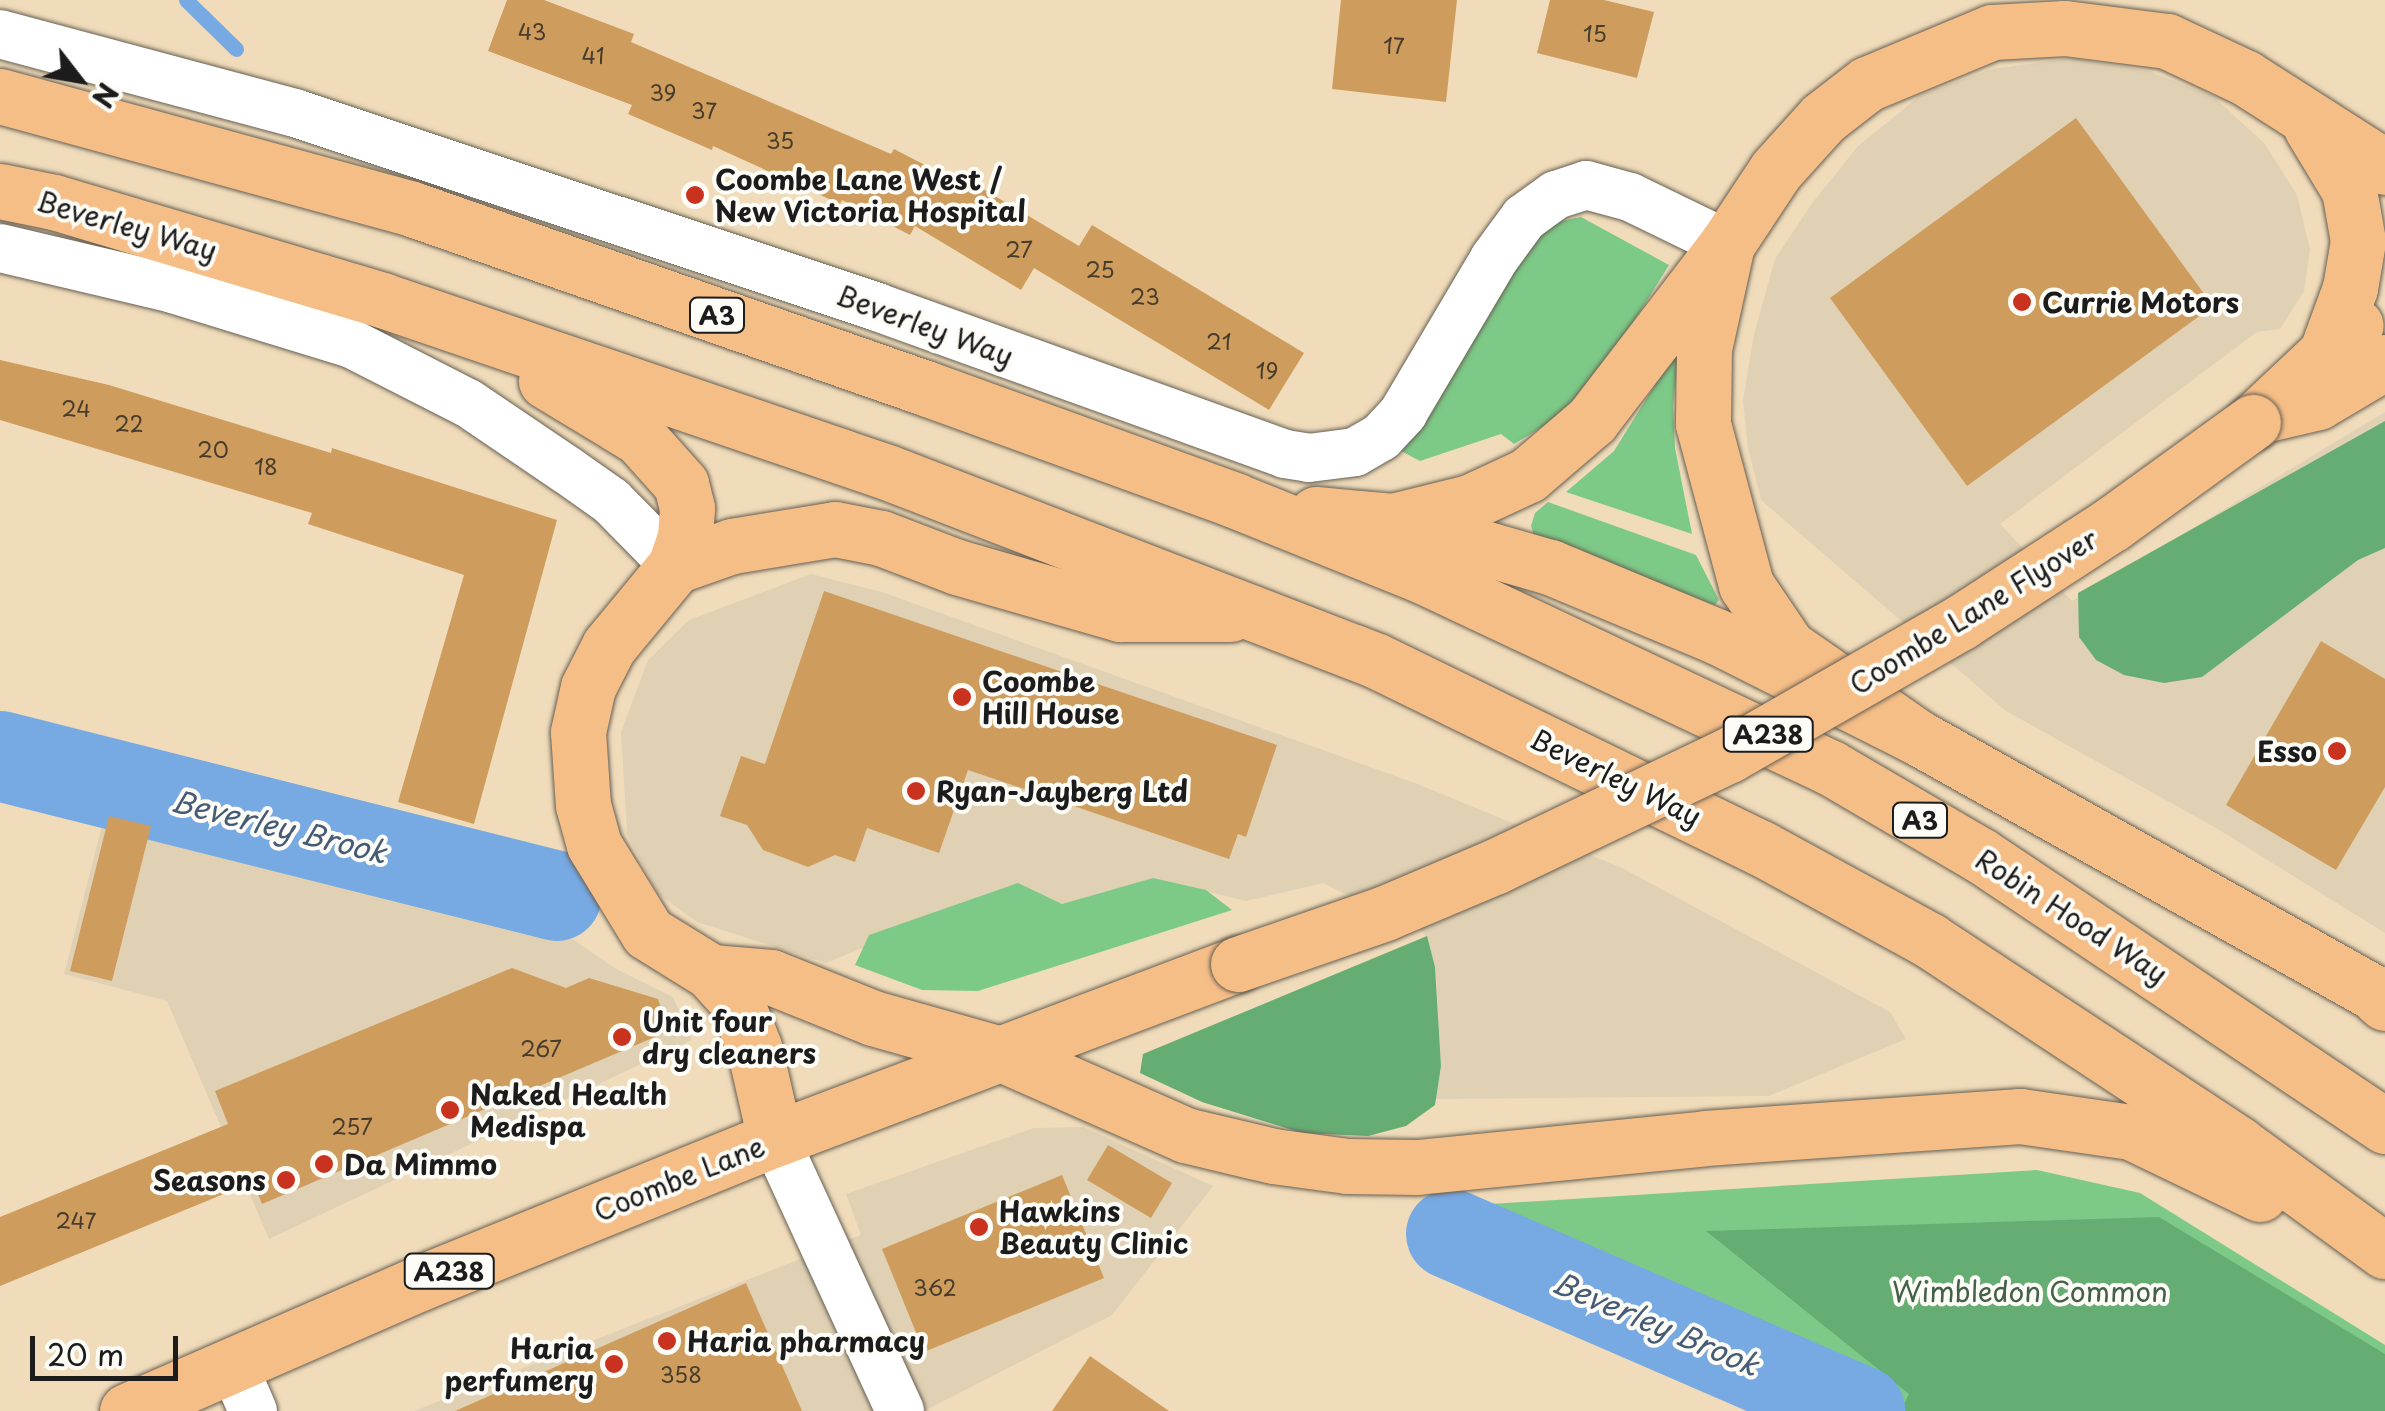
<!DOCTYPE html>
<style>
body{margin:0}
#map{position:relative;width:2385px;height:1411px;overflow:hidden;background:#f0dcba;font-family:"Playpen Sans",sans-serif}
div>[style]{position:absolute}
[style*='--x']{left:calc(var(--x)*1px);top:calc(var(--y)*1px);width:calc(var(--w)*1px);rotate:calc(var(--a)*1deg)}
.built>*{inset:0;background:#e0d1b4}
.green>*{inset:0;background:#7dc987}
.forest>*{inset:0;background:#66ad74}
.stream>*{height:15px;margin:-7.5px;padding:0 7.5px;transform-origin:7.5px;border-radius:7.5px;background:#77a9e3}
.river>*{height:90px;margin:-45px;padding:0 45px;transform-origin:45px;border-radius:45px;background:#77a9e3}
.building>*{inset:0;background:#ce9d5e}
.roads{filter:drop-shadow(0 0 2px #665f53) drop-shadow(0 0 2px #665f53)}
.minor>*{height:48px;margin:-24px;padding:0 24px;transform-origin:24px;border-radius:24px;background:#fff}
.major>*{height:55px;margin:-27.5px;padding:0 27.5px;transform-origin:27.5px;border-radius:27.5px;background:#f6be87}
.highway>*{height:55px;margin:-27.5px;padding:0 27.5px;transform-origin:27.5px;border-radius:27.5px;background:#f6be87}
.bridges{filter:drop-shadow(0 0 2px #665f53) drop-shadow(0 0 2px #665f53)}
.major-bridge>*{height:55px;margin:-27.5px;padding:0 27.5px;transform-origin:27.5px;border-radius:27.5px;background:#f6be87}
.dots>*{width:28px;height:28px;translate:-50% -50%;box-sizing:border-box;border:5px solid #fdfcf7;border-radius:50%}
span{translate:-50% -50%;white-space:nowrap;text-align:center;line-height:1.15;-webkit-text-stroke:8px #fdfcf7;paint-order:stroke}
.number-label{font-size:22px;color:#483c2c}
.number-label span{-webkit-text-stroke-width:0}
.shield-label span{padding:2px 8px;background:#fdfcf7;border:2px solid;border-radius:8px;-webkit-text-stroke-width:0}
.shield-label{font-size:25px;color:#1c1c1c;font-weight:700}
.poi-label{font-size:28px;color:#1c1c1c;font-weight:700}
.left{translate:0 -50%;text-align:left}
.right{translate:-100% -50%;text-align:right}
.street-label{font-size:28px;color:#1c1c1c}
.park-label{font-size:28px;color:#436147}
.water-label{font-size:30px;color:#455b76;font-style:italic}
.north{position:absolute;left:30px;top:30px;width:100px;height:100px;-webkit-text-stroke:8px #fdfcf7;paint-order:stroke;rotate:121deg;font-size:28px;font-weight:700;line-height:40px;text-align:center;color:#1c1c1c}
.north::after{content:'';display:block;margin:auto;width:35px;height:45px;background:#1c1c1c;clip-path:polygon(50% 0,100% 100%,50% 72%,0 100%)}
.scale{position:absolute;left:30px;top:1336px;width:148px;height:45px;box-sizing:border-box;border:5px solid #1c1c1c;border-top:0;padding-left:12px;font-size:30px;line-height:35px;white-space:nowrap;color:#1c1c1c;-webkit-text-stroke:8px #fdfcf7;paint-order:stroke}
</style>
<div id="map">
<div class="built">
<i style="clip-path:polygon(2071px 58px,2148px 71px,2213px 96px,2265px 144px,2297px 195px,2310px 249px,2304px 291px,2280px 329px,2257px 332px,2000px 524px,2072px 601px,2385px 412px,2385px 933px,2216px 828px,2006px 711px,1761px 500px,1748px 448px,1743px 401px,1754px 334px,1775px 259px,1813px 202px,1858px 146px,1922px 94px,1992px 69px)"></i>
<i style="clip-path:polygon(811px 574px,882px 592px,1415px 783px,1622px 868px,1890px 1012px,1906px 1039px,1769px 1096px,1435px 1099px,1441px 1070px,1436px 973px,1424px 932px,1323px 883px,1246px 901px,1153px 878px,1062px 904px,1018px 884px,826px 963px,697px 922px,657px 893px,627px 834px,621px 732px,648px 660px,689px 620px)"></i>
<i style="clip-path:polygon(110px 794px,506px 893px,616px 969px,673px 997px,692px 1040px,269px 1239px,167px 1001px,64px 974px)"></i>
<i style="clip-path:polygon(1083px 1127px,1213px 1186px,1112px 1315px,924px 1411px,414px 1411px,861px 1235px,846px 1194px,1034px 1128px)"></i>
</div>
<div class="green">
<i style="clip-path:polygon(1581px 217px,1669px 265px,1600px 376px,1552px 421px,1514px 444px,1501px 434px,1420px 461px,1401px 451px,1537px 236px,1555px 222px)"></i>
<i style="clip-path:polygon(1673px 356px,1678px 358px,1673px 406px,1675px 448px,1692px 534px,1566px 492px,1614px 451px)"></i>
<i style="clip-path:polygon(1548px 502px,1696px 555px,1719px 600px,1715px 605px,1535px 538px,1531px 526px,1535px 513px)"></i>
<i style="clip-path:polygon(1153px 878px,1206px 890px,1232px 910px,978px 991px,922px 990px,855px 965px,869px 935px,1018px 883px,1062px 904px)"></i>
<i style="clip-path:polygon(2037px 1170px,2140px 1193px,2385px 1345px,2385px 1411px,1911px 1411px,1474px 1205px)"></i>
</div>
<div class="forest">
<i style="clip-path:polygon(2385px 421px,2385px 548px,2358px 560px,2202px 677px,2164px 683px,2124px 675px,2096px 660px,2079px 637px,2078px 593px)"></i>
<i style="clip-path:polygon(1427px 936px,1435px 967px,1441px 1066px,1435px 1105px,1406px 1126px,1368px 1136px,1302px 1133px,1202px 1102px,1140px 1073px,1143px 1054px)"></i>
<i style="clip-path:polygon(2159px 1217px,2385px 1354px,2385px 1411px,1901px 1411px,1909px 1394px,1706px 1231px)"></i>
</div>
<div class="stream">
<i style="--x:186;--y:0;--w:70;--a:44.4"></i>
</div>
<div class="river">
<i style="--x:0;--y:756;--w:574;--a:14.11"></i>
<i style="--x:1451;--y:1234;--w:446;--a:23.4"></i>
</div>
<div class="building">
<i style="clip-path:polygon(507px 0,544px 0,634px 34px,631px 42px,891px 154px,894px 149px,975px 191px,978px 186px,1079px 246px,1092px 225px,1304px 353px,1269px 410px,1034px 268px,1021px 290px,915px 226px,910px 235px,842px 200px,840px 204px,713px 146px,712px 150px,628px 114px,632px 105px,488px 51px)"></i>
<i style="clip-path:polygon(1341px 0,1457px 0,1446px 102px,1332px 89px)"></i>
<i style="clip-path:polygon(1550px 0,1604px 0,1654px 12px,1637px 78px,1537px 53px)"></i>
<i style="clip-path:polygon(2076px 118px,2213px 306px,1967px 486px,1830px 298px)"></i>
<i style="clip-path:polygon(0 360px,109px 385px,331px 453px,332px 448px,557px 520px,474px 824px,398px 802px,464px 575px,308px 524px,312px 513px,0 420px)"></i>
<i style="clip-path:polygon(824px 591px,1277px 745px,1246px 837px,1238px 834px,1229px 859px,968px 770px,939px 853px,867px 828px,855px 862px,835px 855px,808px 867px,763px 850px,747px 825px,720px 816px,741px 756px,765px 764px)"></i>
<i style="clip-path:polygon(2321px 641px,2385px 679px,2385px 787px,2336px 870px,2226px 805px)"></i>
<i style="clip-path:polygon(109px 816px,151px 826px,112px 981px,70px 971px)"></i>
<i style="clip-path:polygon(512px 968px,566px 988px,589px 978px,658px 999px,669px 1031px,262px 1204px,253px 1182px,0 1286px,0 1217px,228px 1124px,215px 1091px)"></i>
<i style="clip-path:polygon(1108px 1145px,1172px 1183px,1151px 1218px,1087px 1180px)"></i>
<i style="clip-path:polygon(1062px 1175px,1104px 1278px,924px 1352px,882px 1249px)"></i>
<i style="clip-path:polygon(746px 1283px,802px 1411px,455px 1411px)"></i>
<i style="clip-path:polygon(1090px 1356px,1169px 1411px,1052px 1411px)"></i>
</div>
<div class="roads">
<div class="minor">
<i style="--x:0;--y:34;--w:305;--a:15"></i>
<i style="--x:295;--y:113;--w:613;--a:18.43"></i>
<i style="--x:877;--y:307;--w:434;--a:19.8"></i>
<i style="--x:1285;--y:454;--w:24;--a:9"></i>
<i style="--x:1309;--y:458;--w:46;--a:-7.4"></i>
<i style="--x:1355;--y:452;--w:30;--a:-30"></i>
<i style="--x:1381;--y:437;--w:33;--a:-47"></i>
<i style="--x:1403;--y:413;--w:179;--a:-59.4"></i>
<i style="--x:1494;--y:259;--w:51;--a:-53.8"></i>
<i style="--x:1524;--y:218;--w:39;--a:-36"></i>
<i style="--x:1556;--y:195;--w:32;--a:-18"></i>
<i style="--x:1586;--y:185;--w:46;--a:15.3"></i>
<i style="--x:1630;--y:197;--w:108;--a:25.9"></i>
<i style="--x:0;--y:248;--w:178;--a:13.3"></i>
<i style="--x:173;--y:289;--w:187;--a:17.1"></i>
<i style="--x:352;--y:344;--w:130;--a:27"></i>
<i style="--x:468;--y:403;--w:120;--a:34.1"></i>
<i style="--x:567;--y:470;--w:54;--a:35.2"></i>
<i style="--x:611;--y:501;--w:91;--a:45.4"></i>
<i style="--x:775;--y:1139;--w:299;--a:65.3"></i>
<i style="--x:233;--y:1365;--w:50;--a:66.5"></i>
</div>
<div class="major">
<i style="--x:2311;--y:127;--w:74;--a:58.9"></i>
<i style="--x:2349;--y:190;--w:52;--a:80"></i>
<i style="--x:2358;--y:241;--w:48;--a:99.7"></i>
<i style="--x:2350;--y:288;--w:64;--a:110.1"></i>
<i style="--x:2385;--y:167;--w:165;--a:-147.4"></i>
<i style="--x:2246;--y:78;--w:87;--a:-154.9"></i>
<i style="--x:2167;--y:41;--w:103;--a:-172.7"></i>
<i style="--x:2065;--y:28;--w:73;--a:176.9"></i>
<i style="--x:1992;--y:32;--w:135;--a:157.4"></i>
<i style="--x:1867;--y:84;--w:56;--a:142.3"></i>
<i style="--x:1823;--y:118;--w:70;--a:132.1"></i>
<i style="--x:1776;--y:170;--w:89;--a:123.5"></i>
<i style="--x:1727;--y:244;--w:107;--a:102.4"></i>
<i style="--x:1704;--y:349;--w:75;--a:90.8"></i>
<i style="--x:1703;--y:424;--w:167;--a:75"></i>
<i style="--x:1746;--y:585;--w:75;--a:55.9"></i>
<i style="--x:1788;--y:647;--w:157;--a:34.9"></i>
<i style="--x:1917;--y:737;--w:536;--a:29.24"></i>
<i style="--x:2267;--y:414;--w:52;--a:-13.2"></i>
<i style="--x:2318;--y:402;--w:78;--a:-30.8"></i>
<i style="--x:2253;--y:422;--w:141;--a:-43.3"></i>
<i style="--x:675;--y:566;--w:104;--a:129.5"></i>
<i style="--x:609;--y:646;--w:46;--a:117.1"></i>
<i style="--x:588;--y:687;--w:46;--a:102.5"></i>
<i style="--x:578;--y:732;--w:73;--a:86.1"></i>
<i style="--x:583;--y:805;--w:41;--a:74.6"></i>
<i style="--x:594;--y:845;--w:103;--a:58.5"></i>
<i style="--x:648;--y:933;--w:74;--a:31.8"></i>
<i style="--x:711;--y:972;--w:36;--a:48"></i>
<i style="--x:735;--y:999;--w:52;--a:68.4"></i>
<i style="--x:754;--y:1047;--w:94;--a:77.1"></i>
<i style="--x:711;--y:972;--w:60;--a:4.8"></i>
<i style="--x:771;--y:977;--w:110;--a:21.9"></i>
<i style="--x:873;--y:1018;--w:136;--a:15.8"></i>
<i style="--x:127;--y:1411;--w:320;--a:-23.6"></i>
<i style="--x:420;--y:1283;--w:383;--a:-22.1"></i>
<i style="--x:775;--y:1139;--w:495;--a:-20.7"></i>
</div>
<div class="highway">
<i style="--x:0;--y:96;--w:427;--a:15.3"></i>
<i style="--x:412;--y:209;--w:546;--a:19.23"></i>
<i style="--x:928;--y:389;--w:326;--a:19.9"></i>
<i style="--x:1234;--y:500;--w:201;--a:21.9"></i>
<i style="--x:1421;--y:575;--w:453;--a:25.2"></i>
<i style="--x:1831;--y:768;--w:173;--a:30.3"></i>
<i style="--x:1980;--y:855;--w:487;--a:33.8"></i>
<i style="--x:0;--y:191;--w:55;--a:11.5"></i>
<i style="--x:54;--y:202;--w:342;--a:16.6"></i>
<i style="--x:382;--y:300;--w:533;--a:18.81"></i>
<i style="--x:887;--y:472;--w:525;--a:21.09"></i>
<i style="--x:1377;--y:661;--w:427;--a:26"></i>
<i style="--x:1761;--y:848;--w:192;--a:28.7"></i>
<i style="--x:1929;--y:940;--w:370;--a:33.4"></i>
<i style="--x:2238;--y:1144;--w:182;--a:36.1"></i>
<i style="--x:546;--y:381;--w:110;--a:31.2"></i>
<i style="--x:640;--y:438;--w:62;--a:48.3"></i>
<i style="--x:681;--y:484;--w:25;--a:76"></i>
<i style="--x:687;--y:508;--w:29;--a:94"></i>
<i style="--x:685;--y:537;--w:31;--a:109"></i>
<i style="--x:1316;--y:514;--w:77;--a:5.2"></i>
<i style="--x:1393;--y:521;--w:79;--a:-13.9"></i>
<i style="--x:1470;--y:502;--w:64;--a:-25"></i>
<i style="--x:1528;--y:475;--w:84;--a:-40.7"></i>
<i style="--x:1592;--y:420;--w:222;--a:-52.5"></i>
<i style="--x:1394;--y:522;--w:162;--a:16.1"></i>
<i style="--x:1550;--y:567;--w:182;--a:22.6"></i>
<i style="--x:1718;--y:637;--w:223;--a:26.7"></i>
<i style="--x:675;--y:566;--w:60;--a:-19.3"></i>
<i style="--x:732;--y:546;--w:104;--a:-9.4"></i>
<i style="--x:835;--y:529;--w:47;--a:11.1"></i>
<i style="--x:881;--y:538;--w:81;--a:20.9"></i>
<i style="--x:957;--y:567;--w:170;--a:16.1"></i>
<i style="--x:1120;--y:614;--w:110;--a:0"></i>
<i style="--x:2378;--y:997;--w:9;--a:41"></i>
<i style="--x:1004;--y:1055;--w:198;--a:23.8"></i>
<i style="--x:1185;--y:1135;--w:90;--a:13.4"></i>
<i style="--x:1273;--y:1156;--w:75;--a:7.7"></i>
<i style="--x:1347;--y:1166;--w:70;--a:0.8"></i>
<i style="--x:1417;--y:1167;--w:289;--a:-5.7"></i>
<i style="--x:1705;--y:1138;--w:316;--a:-4"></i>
<i style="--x:2020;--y:1116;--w:112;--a:8.2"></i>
<i style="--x:2131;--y:1132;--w:143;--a:25.7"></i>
</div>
</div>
<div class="bridges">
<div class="major-bridge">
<i style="--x:1238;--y:964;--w:156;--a:-19.1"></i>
<i style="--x:1385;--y:913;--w:121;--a:-22.9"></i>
<i style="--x:1496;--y:866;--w:258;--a:-25.5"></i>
<i style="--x:1729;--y:755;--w:267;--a:-29.8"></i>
<i style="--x:1961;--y:622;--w:180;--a:-33"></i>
<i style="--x:2112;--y:524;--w:174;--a:-35.9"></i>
</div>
</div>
<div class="dots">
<i style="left:695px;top:195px;background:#c8321e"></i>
<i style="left:2022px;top:302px;background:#c8321e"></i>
<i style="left:962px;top:697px;background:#c8321e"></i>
<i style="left:2337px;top:751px;background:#c8321e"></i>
<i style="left:916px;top:791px;background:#c8321e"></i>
<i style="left:622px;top:1037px;background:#c8321e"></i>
<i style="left:450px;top:1110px;background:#c8321e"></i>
<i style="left:324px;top:1164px;background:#c8321e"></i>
<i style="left:286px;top:1180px;background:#c8321e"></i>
<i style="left:979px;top:1227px;background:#c8321e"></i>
<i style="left:667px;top:1341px;background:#c8321e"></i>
<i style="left:614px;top:1364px;background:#c8321e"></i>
</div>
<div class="number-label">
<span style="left:532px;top:31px">43</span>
<span style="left:1595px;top:33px">15</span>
<span style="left:1394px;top:45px">17</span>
<span style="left:593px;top:55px">41</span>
<span style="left:663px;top:92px">39</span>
<span style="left:704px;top:110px">37</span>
<span style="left:780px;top:140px">35</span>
<span style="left:1019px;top:249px">27</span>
<span style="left:1100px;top:269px">25</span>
<span style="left:1145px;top:296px">23</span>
<span style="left:1219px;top:341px">21</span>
<span style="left:1267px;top:370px">19</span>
<span style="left:76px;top:408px">24</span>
<span style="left:129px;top:423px">22</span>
<span style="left:213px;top:449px">20</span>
<span style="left:266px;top:466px">18</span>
<span style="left:541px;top:1048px">267</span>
<span style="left:352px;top:1126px">257</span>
<span style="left:76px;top:1220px">247</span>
<span style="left:935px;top:1287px">362</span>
<span style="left:681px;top:1374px">358</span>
</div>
<div class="shield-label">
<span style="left:717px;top:315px">A3</span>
<span style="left:1768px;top:734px">A238</span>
<span style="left:1920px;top:820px">A3</span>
<span style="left:449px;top:1271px">A238</span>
</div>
<div class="poi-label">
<span class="left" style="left:715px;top:195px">Coombe Lane West /<br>New Victoria Hospital</span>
<span class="left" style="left:2042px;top:302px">Currie Motors</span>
<span class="left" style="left:982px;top:697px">Coombe<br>Hill House</span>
<span class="right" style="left:2317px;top:751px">Esso</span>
<span class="left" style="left:936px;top:791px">Ryan-Jayberg Ltd</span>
<span class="left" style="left:642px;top:1037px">Unit four<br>dry cleaners</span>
<span class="left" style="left:470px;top:1110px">Naked Health<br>Medispa</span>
<span class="left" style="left:344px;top:1164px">Da Mimmo</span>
<span class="right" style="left:266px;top:1180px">Seasons</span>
<span class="left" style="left:999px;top:1227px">Hawkins<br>Beauty Clinic</span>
<span class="left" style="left:687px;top:1341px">Haria pharmacy</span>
<span class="right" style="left:594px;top:1364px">Haria<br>perfumery</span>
</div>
<div class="street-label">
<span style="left:127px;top:225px;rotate:16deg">Beverley Way</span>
<span style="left:925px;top:325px;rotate:20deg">Beverley Way</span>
<span style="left:1973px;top:611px;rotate:-32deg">Coombe Lane Flyover</span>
<span style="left:1616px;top:777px;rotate:26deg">Beverley Way</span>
<span style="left:2072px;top:916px;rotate:33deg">Robin Hood Way</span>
<span style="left:679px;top:1178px;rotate:-22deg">Coombe Lane</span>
</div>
<div class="park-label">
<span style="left:2030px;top:1291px">Wimbledon Common</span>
</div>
<div class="water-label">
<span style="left:279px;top:826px;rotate:14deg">Beverley Brook</span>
<span style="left:1656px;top:1323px;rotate:23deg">Beverley Brook</span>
</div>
<div class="north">N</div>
<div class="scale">20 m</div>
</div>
